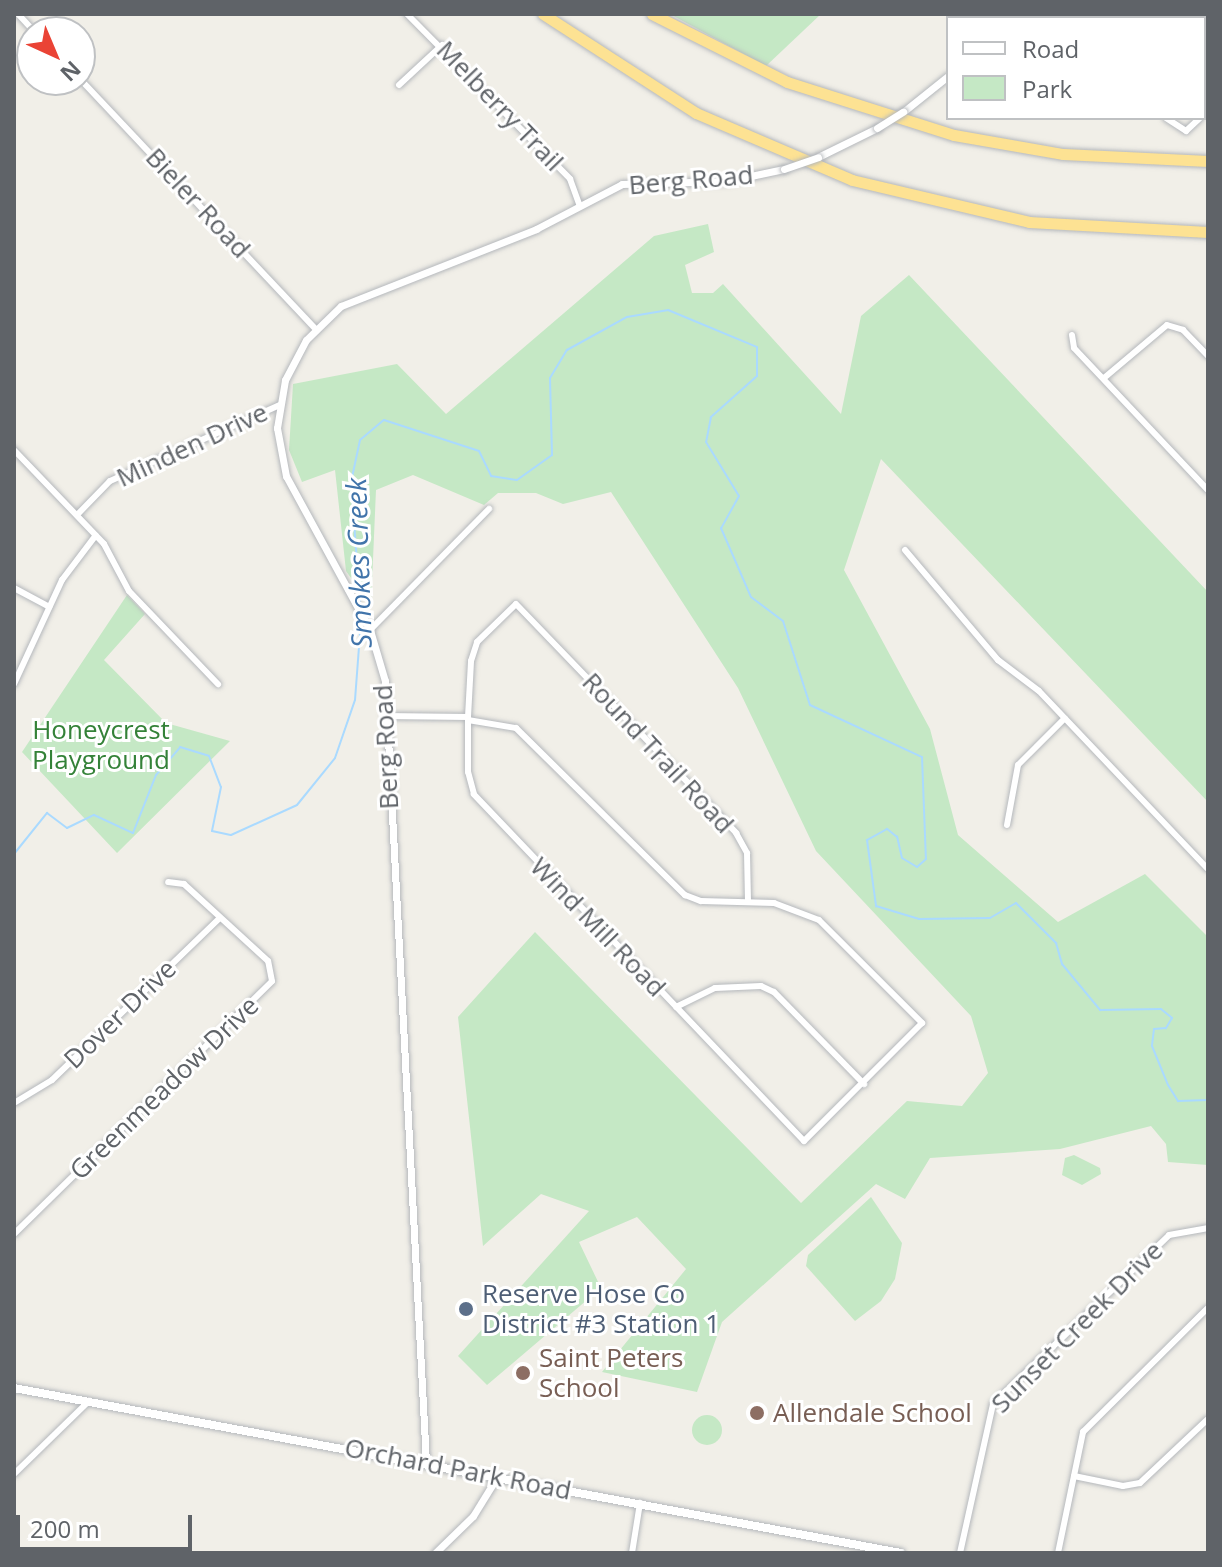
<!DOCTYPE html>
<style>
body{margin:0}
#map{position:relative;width:1222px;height:1567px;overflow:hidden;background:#f1efe8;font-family:"Open Sans",sans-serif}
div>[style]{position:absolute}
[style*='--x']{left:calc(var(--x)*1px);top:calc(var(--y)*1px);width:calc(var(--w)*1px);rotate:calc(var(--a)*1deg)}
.green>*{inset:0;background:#c5e8c5}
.round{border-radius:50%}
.stream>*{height:2px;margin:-1px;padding:0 1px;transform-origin:1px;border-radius:1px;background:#aadaff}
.roads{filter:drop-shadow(0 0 2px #b5b8bc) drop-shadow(0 0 2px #b5b8bc)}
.minor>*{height:6px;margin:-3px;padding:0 3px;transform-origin:3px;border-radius:3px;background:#fff}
.tertiary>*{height:7px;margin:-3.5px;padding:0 3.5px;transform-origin:3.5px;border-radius:3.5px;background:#fff}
.secondary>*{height:8px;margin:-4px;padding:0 4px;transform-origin:4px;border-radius:4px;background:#fff}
.motorway>*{height:11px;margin:-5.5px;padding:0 5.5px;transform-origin:5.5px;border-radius:5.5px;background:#fde293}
.bridges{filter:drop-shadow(0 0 2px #b5b8bc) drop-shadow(0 0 2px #b5b8bc)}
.tertiary-bridge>*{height:7px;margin:-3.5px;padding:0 3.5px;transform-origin:3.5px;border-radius:3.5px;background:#fff}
.dots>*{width:22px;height:22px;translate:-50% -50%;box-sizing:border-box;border:4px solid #fff;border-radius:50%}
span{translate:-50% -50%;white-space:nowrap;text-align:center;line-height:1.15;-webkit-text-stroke:6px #fff;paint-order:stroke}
.street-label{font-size:26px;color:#5f6368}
.park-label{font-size:26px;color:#348238}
.service-label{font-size:26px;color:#4e5e75}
.left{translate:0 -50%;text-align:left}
.education-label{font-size:26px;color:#785e54}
.water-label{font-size:28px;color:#4174aa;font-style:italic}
.frame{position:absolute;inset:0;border:16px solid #5f6368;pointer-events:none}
.legend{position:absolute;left:946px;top:16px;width:260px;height:104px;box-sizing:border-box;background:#fff;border:2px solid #bfc1c3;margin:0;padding:10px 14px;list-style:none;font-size:24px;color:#5f6368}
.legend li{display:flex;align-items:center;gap:16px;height:40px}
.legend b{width:40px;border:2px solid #bfc1c3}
.north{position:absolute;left:16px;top:16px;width:80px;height:80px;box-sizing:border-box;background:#fff;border:2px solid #bfc1c3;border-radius:50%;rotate:136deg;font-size:22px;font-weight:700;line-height:32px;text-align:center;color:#5f6368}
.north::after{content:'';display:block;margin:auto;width:28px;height:36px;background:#ea4335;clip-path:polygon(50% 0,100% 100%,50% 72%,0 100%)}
.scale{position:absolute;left:16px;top:1515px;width:176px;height:36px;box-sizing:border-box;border:4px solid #5f6368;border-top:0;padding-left:10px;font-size:24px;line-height:28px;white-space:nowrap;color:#5f6368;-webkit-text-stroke:6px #fff;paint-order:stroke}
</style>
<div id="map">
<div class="green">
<i style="clip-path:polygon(670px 14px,821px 14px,766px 66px)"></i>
<i style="clip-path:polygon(708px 224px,714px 252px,685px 265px,692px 293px,713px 293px,723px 284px,841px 414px,861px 316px,909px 275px,1208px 592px,1208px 802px,881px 459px,844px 570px,930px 729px,958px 835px,1058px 922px,1145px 874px,1208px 937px,1208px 1165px,1168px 1162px,1166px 1144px,1151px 1126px,1060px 1149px,930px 1158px,905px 1199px,876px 1184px,722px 1322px,697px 1392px,602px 1372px,686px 1269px,637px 1217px,579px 1242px,601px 1288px,487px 1385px,458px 1356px,589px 1211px,541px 1194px,483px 1246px,458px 1017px,535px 932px,801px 1203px,907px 1101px,962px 1106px,988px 1073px,971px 1016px,816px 851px,738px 688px,611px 492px,563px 504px,536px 493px,498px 493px,484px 505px,413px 475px,376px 490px,371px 606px,346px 571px,335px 470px,302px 482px,289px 450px,293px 384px,397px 364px,446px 414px,654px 236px)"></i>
<i style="clip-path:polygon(127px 595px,145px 614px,104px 660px,166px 723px,230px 741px,117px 853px,22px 752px)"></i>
<i style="clip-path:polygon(1074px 1155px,1100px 1168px,1101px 1174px,1082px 1185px,1062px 1175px,1065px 1158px)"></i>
<i style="clip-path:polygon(871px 1197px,902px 1243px,895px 1279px,881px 1301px,855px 1321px,806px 1266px,808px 1255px)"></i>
<i class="round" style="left:692px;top:1415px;width:30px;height:30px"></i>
</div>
<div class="stream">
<i style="--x:360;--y:602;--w:120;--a:-94.3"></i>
<i style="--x:351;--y:482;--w:43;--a:-77.9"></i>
<i style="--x:360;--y:440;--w:31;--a:-40"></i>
<i style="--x:384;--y:420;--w:100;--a:18.1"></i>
<i style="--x:479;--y:451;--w:28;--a:64"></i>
<i style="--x:491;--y:476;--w:26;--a:9"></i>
<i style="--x:517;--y:480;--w:43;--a:-35.5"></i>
<i style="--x:552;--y:455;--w:77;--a:-91.5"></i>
<i style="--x:550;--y:378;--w:33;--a:-59"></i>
<i style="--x:567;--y:350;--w:68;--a:-28.8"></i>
<i style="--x:627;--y:317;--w:42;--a:-9.7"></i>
<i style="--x:668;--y:310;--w:96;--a:22.6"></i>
<i style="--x:757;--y:347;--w:29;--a:90"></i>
<i style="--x:757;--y:376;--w:62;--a:138.3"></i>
<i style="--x:711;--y:417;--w:25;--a:101"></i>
<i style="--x:706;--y:442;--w:63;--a:58.6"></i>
<i style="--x:739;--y:496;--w:37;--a:119"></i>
<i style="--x:721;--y:528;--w:75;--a:66.5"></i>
<i style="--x:751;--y:597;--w:40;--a:37"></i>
<i style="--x:783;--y:621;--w:88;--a:72.2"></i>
<i style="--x:810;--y:705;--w:123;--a:24.9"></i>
<i style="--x:922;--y:757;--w:102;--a:87.8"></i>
<i style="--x:926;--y:859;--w:12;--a:138"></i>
<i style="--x:917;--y:867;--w:17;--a:-149"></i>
<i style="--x:902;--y:858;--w:22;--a:-103"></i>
<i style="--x:897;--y:837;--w:13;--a:-141"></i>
<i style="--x:887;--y:829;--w:23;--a:151"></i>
<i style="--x:867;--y:840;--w:67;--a:82.2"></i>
<i style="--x:876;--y:906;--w:45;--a:16.8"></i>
<i style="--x:919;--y:919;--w:71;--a:-0.8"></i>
<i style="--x:990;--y:918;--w:30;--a:-30"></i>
<i style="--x:1016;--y:903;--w:57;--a:45"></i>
<i style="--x:1056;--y:943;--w:22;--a:74"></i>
<i style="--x:1062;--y:964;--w:60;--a:50.4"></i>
<i style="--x:1100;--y:1010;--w:61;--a:-0.9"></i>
<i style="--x:1161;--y:1009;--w:14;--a:39"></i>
<i style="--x:1172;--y:1018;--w:12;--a:121"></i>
<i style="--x:1166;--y:1028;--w:12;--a:175"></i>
<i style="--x:1154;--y:1029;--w:17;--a:97"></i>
<i style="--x:1152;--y:1046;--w:42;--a:67.7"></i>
<i style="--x:1168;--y:1085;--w:19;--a:58"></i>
<i style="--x:1178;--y:1101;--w:30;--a:-2"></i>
<i style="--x:14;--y:854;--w:53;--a:-51.2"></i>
<i style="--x:47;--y:813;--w:25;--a:37"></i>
<i style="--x:67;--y:828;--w:30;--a:-26"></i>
<i style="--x:94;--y:815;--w:43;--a:24.8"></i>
<i style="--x:133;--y:833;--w:62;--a:-68.4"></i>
<i style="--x:156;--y:775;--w:37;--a:-49"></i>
<i style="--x:180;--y:747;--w:30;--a:17"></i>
<i style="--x:209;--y:756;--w:33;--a:69"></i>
<i style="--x:221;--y:787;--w:45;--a:101.6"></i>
<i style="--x:212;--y:831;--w:19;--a:12"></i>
<i style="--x:231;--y:835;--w:72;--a:-24.4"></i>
<i style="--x:297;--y:805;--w:60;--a:-51"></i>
<i style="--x:335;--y:758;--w:61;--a:-71"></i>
<i style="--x:355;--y:700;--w:79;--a:-85.7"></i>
</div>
<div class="roads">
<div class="minor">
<i style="--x:18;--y:14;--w:25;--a:47"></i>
<i style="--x:407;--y:14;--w:232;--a:45.3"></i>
<i style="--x:570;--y:179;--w:29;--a:70"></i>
<i style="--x:1068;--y:14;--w:6;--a:45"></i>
<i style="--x:1196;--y:14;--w:6;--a:45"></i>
<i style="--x:1204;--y:29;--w:38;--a:90"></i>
<i style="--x:80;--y:79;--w:342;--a:46.7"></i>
<i style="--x:399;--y:85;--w:59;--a:-42.9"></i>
<i style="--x:1166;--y:118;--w:24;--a:33"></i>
<i style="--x:1186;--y:131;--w:19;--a:-43"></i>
<i style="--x:1072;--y:335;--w:13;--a:81"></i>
<i style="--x:1074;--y:348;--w:195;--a:46.7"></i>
<i style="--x:1104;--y:378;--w:82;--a:-40.1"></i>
<i style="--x:1167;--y:325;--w:17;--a:17"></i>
<i style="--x:1183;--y:330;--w:36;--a:46"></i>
<i style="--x:14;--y:450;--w:130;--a:46.2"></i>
<i style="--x:104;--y:544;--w:53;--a:62"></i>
<i style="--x:129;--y:591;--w:129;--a:46.3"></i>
<i style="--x:77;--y:515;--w:47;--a:-45.9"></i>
<i style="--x:110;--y:481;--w:186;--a:-24.1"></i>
<i style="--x:905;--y:550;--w:144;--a:49.8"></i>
<i style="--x:998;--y:660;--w:51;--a:37.1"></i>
<i style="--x:1039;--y:691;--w:245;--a:46.5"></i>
<i style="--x:14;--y:588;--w:40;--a:28"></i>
<i style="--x:370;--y:630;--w:170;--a:-45.5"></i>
<i style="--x:14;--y:684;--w:115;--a:-65.2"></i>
<i style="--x:62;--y:580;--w:56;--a:-52.9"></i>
<i style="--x:385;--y:716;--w:83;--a:0.7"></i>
<i style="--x:468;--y:720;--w:49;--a:9.5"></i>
<i style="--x:516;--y:728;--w:238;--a:44.7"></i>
<i style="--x:685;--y:895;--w:17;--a:21"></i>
<i style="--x:701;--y:901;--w:73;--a:1.6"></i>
<i style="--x:774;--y:903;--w:48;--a:20.7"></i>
<i style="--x:819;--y:920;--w:146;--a:45"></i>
<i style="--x:922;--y:1023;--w:167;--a:135"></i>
<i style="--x:804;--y:1141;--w:479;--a:-133.6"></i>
<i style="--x:474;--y:794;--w:23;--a:-105"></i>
<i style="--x:468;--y:772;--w:55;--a:-90"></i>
<i style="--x:468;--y:717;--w:56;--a:-86.9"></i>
<i style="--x:471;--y:661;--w:20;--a:-72"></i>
<i style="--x:477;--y:642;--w:54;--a:-44.3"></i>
<i style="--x:516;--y:604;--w:318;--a:46.1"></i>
<i style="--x:736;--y:833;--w:23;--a:61"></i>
<i style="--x:747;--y:853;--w:49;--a:88.8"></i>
<i style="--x:1007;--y:825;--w:61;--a:-79.6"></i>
<i style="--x:1018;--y:765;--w:66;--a:-45"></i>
<i style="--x:676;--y:1007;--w:43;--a:-26"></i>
<i style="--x:715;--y:988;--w:46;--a:-2.5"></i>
<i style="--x:761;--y:986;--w:14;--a:25"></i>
<i style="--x:774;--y:992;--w:129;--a:45.6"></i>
<i style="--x:14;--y:1103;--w:44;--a:-31.2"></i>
<i style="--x:52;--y:1080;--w:233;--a:-44"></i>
<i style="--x:14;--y:1234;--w:361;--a:-44.4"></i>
<i style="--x:272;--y:981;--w:20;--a:-101"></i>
<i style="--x:268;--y:961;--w:114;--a:-137.5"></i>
<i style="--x:184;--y:884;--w:16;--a:-173"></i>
<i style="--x:14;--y:1474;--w:105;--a:-44.2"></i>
<i style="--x:1074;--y:1476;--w:50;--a:11.5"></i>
<i style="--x:1123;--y:1486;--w:17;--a:-10"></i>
<i style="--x:1140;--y:1483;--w:93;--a:-43.3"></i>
<i style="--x:632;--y:1553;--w:51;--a:-80.9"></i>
<i style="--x:960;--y:1553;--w:153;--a:-77.5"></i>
<i style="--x:993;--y:1404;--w:244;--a:-43.8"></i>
<i style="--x:1169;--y:1235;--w:40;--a:-10"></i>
<i style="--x:1058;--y:1553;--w:124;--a:-78.3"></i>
<i style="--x:1083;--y:1432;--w:176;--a:-44.8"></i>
</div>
<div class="tertiary">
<i style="--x:1010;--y:18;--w:6;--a:-45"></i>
<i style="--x:903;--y:112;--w:58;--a:-38.7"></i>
<i style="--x:818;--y:157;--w:66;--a:-26.2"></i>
<i style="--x:426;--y:1463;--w:783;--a:-93"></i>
<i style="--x:385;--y:681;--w:53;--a:-106.4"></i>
<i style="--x:370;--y:630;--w:175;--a:-118.6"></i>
<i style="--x:286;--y:476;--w:49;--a:-100.6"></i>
<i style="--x:277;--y:428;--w:49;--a:-80.5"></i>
<i style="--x:285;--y:380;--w:45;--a:-62.3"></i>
<i style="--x:306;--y:340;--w:49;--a:-44.2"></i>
<i style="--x:341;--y:306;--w:210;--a:-21.5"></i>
<i style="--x:536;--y:229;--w:97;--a:-27.6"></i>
<i style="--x:622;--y:184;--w:105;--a:-1.6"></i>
<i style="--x:727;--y:181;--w:58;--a:-11.9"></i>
<i style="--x:435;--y:1553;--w:53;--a:-44.2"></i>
<i style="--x:473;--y:1516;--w:46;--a:-58.4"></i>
</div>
<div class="secondary">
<i style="--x:14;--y:1388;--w:902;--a:10.54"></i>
</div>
<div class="motorway">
<i style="--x:543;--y:14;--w:182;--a:32.9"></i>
<i style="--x:696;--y:113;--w:170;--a:23.2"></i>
<i style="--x:852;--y:180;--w:182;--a:13.3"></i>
<i style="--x:1029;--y:222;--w:179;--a:3.2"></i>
<i style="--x:652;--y:14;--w:151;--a:26.7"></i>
<i style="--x:787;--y:82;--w:175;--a:17.6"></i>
<i style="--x:954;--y:135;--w:111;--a:9.9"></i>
<i style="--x:1063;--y:154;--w:145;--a:2.8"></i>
</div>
</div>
<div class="bridges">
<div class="tertiary-bridge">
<i style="--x:877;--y:128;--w:31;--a:-32"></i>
<i style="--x:784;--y:169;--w:36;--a:-19"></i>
</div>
</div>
<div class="dots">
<i style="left:466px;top:1309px;background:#5c6f8a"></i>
<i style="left:523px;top:1373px;background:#8d6e63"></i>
<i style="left:757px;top:1413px;background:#8d6e63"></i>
</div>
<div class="street-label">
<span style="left:500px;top:106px;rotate:46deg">Melberry Trail</span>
<span style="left:691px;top:180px;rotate:-5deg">Berg Road</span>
<span style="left:198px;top:203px;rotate:47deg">Bieler Road</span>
<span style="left:192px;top:445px;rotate:-25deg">Minden Drive</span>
<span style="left:386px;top:747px;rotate:-93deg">Berg Road</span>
<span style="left:658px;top:753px;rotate:47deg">Round Trail Road</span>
<span style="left:598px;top:927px;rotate:46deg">Wind Mill Road</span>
<span style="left:120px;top:1014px;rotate:-44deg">Dover Drive</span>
<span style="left:164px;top:1088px;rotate:-44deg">Greenmeadow Drive</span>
<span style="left:1077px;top:1327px;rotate:-45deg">Sunset Creek Drive</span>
<span style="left:458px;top:1469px;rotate:11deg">Orchard Park Road</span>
</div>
<div class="park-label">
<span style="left:101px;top:745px">Honeycrest<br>Playground</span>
</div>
<div class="service-label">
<span class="left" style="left:482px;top:1309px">Reserve Hose Co<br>District #3 Station 1</span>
</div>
<div class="education-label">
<span class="left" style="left:539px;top:1373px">Saint Peters<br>School</span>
<span class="left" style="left:773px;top:1413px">Allendale School</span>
</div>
<div class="water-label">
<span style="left:358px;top:563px;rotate:-92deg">Smokes Creek</span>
</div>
<div class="frame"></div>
<ul class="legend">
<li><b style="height:10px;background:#fff"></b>Road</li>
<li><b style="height:22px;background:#c5e8c5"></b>Park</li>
</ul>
<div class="north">N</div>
<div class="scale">200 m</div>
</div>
